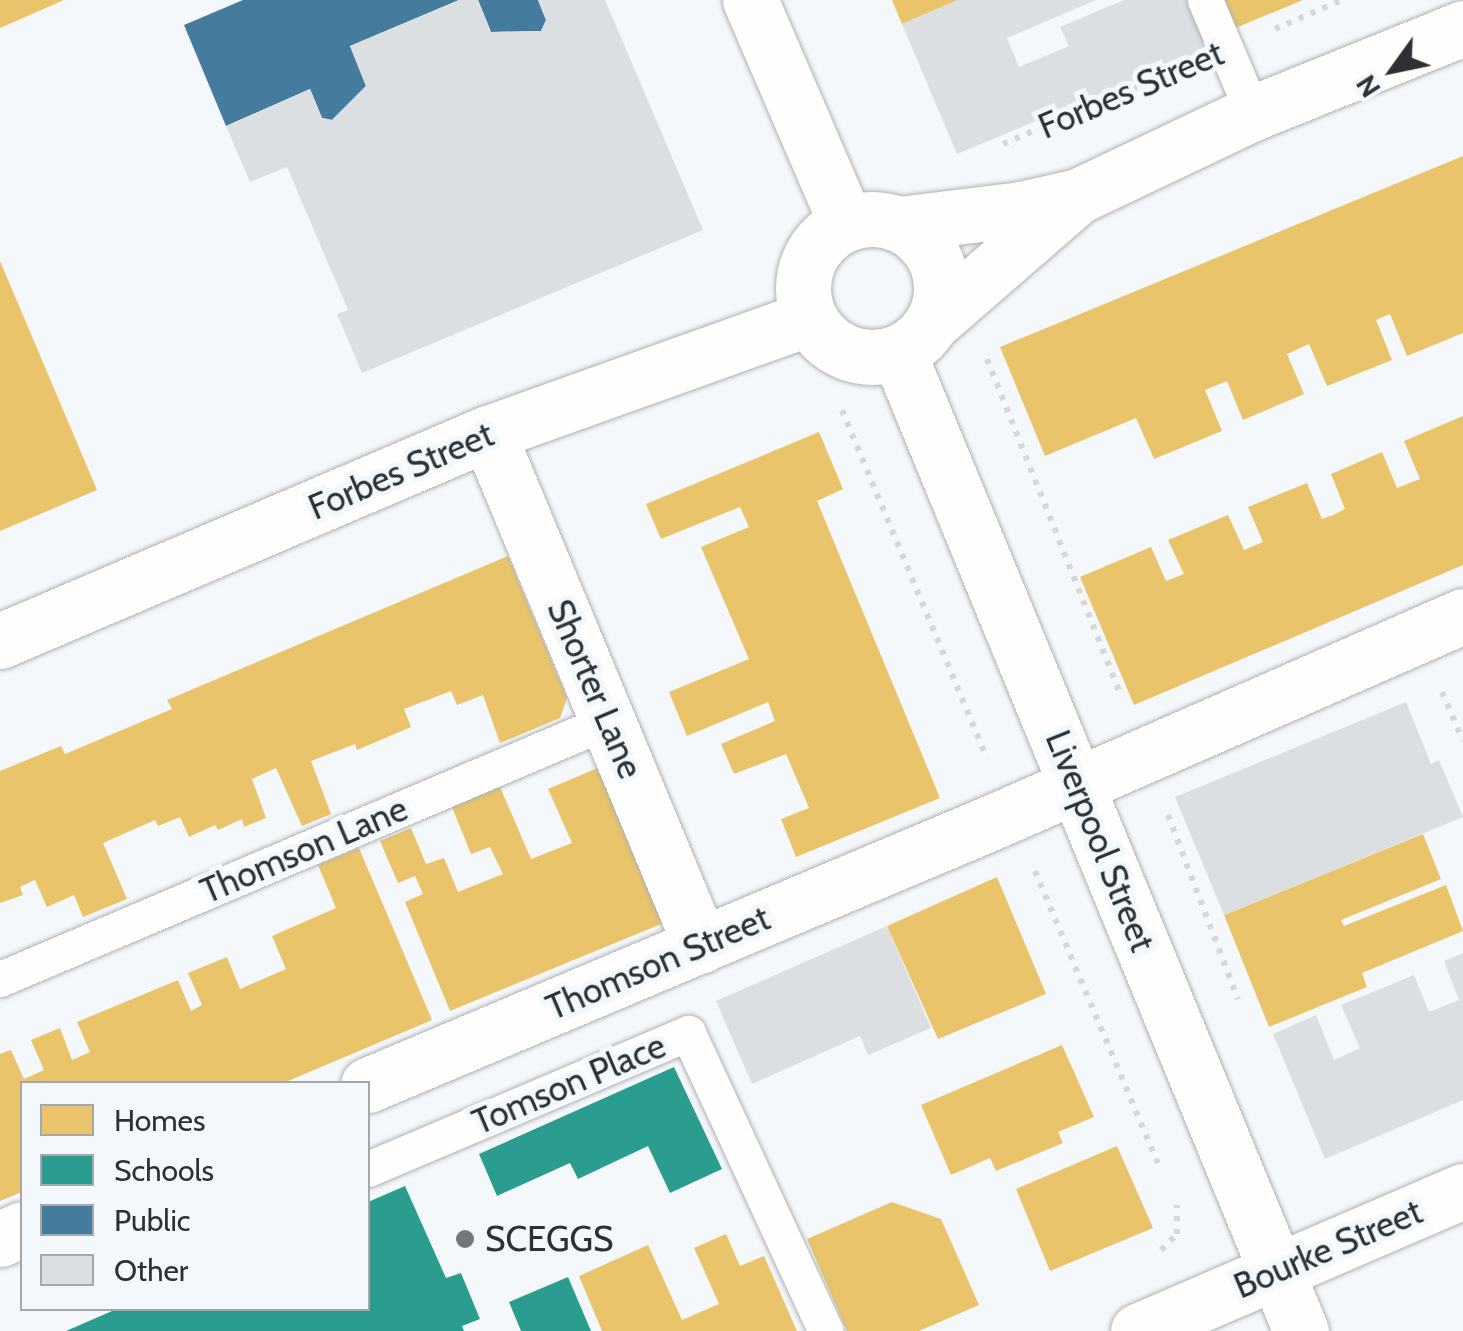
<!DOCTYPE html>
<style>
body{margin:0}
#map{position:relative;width:1463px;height:1331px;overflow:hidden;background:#f5f8fb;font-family:Cabin,sans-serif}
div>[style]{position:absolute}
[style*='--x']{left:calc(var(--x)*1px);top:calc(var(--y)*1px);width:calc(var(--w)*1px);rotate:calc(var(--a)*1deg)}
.homes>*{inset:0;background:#e9c46a}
.schools>*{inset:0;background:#2a9d8f}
.public>*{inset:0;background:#457b9d}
.building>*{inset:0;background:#dcdfe1}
.path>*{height:6px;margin-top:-3px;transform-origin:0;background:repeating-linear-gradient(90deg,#d6d7d7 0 5px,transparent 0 13px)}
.roads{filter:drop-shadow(0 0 2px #afb1b4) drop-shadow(0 0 2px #afb1b4)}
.lane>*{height:35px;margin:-17.5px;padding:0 17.5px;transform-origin:17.5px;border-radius:17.5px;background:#fefefe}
.street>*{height:55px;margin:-27.5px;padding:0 27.5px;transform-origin:27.5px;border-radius:27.5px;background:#fefefe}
.secondary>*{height:55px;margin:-27.5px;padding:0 27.5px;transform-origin:27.5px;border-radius:27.5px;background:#fefefe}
.secondary>.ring{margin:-27.5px;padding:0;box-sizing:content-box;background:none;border:55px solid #fefefe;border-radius:50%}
.dots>*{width:28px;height:28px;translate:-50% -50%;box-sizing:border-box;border:5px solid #f3f8fd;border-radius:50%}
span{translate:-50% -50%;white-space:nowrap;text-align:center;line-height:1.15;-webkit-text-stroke:10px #f3f8fd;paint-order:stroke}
.street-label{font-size:35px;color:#2e3134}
.poi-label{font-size:35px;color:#2e3134}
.left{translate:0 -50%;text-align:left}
.legend{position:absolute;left:20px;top:1081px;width:350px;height:230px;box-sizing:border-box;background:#f3f8fd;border:2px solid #a4a8ad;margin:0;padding:12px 18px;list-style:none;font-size:30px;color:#2e3134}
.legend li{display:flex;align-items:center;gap:20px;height:50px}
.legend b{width:50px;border:2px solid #a4a8ad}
.north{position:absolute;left:1343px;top:20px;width:100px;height:100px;-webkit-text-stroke:8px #f3f8fd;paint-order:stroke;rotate:237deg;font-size:28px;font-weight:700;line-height:40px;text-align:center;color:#2e3134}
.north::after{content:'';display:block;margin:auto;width:35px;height:45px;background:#2e3134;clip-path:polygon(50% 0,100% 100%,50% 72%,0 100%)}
</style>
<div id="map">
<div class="homes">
<i style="clip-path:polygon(0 0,64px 0,0 28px)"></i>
<i style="clip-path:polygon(892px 0,958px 0,902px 24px)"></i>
<i style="clip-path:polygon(1221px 0,1303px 0,1233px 29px)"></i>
<i style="clip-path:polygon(1463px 156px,1463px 333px,1407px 356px,1390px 314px,1376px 320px,1392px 360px,1327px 386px,1309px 344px,1287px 354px,1304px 394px,1243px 420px,1227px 381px,1205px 390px,1222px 431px,1154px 459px,1136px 418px,1045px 456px,1000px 347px)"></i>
<i style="clip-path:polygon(0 261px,97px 490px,0 531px)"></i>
<i style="clip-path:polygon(1463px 416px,1463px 565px,1134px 705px,1080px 577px,1151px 547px,1166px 581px,1184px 574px,1168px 540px,1228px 515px,1244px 550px,1263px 542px,1248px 507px,1307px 483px,1322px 519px,1333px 515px,1345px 509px,1331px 474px,1382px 452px,1397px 488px,1420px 479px,1404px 441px)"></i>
<i style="clip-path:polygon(819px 432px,843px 489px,817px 501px,940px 798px,796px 857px,781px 819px,809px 808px,786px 754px,734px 774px,721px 744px,775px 721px,768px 702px,687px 736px,669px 692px,749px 659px,701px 547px,749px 527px,740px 507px,661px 539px,646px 504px)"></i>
<i style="clip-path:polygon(508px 556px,567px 698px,560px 718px,500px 743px,483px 695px,457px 705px,451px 691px,404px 709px,411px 727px,357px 750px,355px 744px,311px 761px,331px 814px,302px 826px,276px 768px,252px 779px,266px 818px,244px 827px,242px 819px,218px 830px,215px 825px,189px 837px,180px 817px,158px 826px,155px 820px,103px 843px,127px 899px,83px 917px,74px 895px,47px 907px,35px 880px,20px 887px,23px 895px,0 903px,0 771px,61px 746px,65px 754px,172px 709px,167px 700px)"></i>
<i style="clip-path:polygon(607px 764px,671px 920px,450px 1011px,405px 902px,423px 894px,415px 876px,398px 883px,380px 841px,411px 828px,426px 864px,444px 858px,458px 892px,503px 874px,490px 847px,471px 854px,452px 807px,500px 787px,531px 859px,572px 843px,548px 789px)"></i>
<i style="clip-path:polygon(1423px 834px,1441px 879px,1341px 920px,1344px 926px,1446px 885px,1463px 931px,1362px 973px,1367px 987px,1269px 1027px,1224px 915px)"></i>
<i style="clip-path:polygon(359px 848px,432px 1020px,281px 1084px,22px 1084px,22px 1192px,0 1201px,0 1054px,11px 1050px,24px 1079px,44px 1070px,31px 1040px,60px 1028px,72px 1060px,90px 1052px,77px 1022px,178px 980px,191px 1011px,202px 1005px,188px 973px,227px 957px,240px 989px,286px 969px,272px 936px,336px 908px,318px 865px)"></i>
<i style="clip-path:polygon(997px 877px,1046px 994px,938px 1039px,887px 926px)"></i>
<i style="clip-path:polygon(1062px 1045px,1094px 1117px,1058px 1132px,1063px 1143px,996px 1171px,990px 1158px,951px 1175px,921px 1105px)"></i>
<i style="clip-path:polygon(1117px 1146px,1153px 1228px,1050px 1271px,1016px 1189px)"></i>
<i style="clip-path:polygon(892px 1202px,941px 1219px,979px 1305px,919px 1331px,847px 1331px,807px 1239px)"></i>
<i style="clip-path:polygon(726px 1234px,740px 1266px,764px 1256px,797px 1331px,602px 1331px,579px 1276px,648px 1245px,682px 1320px,719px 1304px,694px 1248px)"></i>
</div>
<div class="schools">
<i style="clip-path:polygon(674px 1067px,722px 1169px,670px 1193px,648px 1146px,578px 1179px,570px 1163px,497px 1196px,479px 1154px)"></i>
<i style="clip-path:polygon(405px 1186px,446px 1278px,461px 1273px,480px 1319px,462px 1326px,464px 1331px,66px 1331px,119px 1308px,368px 1308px,368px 1202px)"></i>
<i style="clip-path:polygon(568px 1277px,591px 1331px,521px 1331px,509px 1302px)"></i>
</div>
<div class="public">
<i style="clip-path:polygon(243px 0,459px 0,350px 46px,366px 86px,332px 120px,322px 118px,310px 89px,226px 126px,184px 25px)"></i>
<i style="clip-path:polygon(478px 0,538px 0,546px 20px,541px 31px,491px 32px)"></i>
</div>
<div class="building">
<i style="clip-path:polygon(459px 0,478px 0,491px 32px,541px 31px,546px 20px,538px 0,605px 0,703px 230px,362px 373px,337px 314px,348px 310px,287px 167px,250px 182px,226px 126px,310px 89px,322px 118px,332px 120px,366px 86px,350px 46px)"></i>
<i style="clip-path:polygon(958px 0,1096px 0,1007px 38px,1019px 67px,1069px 46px,1060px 27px,1124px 0,1191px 0,1211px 48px,957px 154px,902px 24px)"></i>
<i style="clip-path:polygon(1406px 702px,1431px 764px,1439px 760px,1463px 817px,1224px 915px,1175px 797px)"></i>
<i style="clip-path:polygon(887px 926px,931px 1028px,868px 1055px,860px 1036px,752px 1084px,716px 1001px)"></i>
<i style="clip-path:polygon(1463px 953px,1463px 1100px,1325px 1159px,1273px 1034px,1316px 1015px,1334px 1060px,1360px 1048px,1341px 1005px,1414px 975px,1429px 1012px,1459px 1000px,1444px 961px)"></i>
</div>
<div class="path">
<i style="--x:1275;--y:29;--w:73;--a:-23.4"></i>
<i style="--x:1003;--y:144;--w:192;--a:-23"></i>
<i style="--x:987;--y:359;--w:363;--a:68.3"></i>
<i style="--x:842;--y:410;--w:377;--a:67.4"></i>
<i style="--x:1442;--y:692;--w:53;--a:66.8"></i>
<i style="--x:1168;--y:815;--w:197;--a:69.2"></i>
<i style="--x:1035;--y:871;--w:322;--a:67.2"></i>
<i style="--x:1161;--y:1250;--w:23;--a:-45"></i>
<i style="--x:1177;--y:1234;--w:29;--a:-90"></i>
</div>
<div class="roads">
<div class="lane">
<i style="--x:1205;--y:0;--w:123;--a:67"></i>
<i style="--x:0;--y:979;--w:660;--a:-22.99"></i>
<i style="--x:368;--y:1169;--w:348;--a:-23"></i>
<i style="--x:688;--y:1033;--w:328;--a:65.2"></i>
</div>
<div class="street">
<i style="--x:899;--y:224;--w:123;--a:-7"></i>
<i style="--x:1021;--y:209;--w:58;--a:-12.8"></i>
<i style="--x:1078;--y:196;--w:194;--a:-25.4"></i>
<i style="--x:1253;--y:113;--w:227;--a:-22"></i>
<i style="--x:933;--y:322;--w:184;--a:-41"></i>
<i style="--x:488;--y:433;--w:555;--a:67.45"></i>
<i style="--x:0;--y:641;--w:530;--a:-23.09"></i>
<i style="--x:488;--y:433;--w:341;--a:-19.7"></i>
<i style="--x:368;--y:1085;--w:675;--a:-22.84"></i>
<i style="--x:990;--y:823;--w:516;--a:-23.64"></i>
<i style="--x:0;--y:1239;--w:24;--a:-24"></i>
<i style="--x:1138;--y:1331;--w:354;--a:-23.3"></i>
</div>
<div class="secondary">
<i style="--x:750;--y:0;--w:243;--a:66.7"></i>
<i class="ring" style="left:803px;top:219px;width:83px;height:83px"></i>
<i style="--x:898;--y:352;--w:1059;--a:67.63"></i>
</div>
</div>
<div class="dots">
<i style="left:465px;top:1239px;background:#74777a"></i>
</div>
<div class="street-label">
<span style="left:1131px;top:90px;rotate:-23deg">Forbes Street</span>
<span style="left:401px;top:471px;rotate:-23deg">Forbes Street</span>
<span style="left:595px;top:689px;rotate:67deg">Shorter Lane</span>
<span style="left:1100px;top:841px;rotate:68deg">Liverpool Street</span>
<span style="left:304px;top:850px;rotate:-23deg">Thomson Lane</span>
<span style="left:658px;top:963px;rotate:-23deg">Thomson Street</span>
<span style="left:569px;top:1084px;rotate:-23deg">Tomson Place</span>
<span style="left:1328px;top:1249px;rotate:-23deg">Bourke Street</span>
</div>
<div class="poi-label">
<span class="left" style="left:485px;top:1239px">SCEGGS</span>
</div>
<ul class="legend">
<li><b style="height:28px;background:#e9c46a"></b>Homes</li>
<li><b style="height:28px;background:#2a9d8f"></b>Schools</li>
<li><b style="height:28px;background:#457b9d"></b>Public</li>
<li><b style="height:28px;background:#dcdfe1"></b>Other</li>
</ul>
<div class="north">N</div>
</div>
